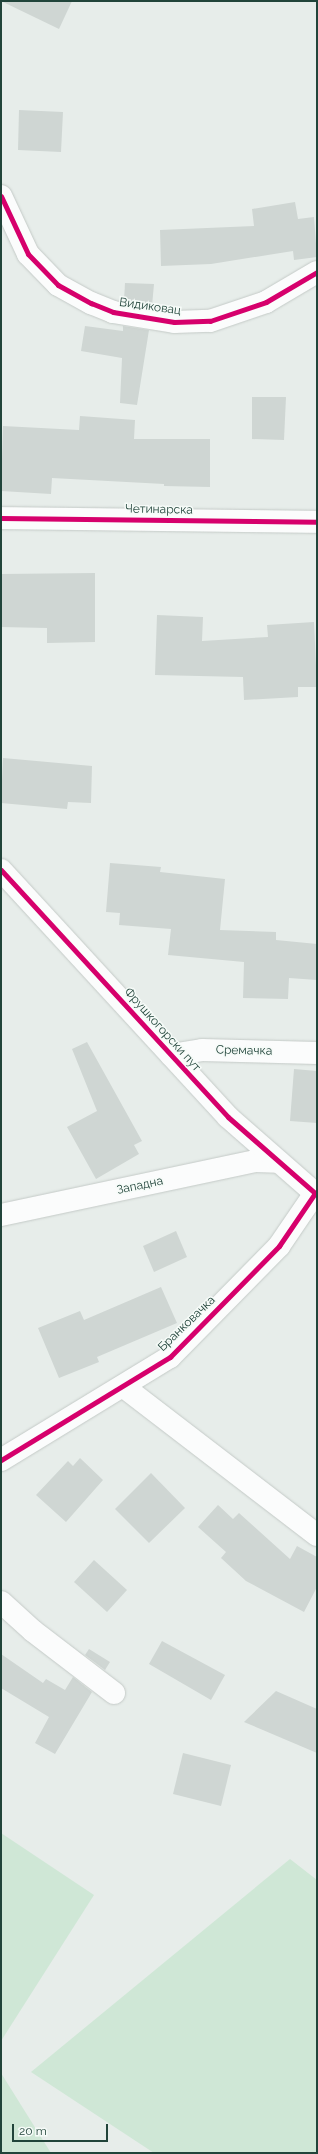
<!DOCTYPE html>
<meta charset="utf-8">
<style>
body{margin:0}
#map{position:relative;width:318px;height:2154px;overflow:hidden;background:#e7edea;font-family:Raleway,sans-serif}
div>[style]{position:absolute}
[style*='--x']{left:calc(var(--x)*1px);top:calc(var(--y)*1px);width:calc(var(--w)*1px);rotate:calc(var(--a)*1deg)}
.green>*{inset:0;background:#cfe7d6}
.building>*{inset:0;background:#cfd6d3}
.roads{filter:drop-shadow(0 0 1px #c4cac7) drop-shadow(0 0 1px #c4cac7)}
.minor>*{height:22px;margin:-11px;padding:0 11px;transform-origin:11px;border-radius:11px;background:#fbfcfc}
.tertiary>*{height:22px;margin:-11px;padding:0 11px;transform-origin:11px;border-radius:11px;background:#fbfcfc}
.cycleway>*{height:5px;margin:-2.5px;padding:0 2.5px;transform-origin:2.5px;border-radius:2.5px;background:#d6006c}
span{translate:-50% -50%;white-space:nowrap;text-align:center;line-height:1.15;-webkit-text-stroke:3px #f6fbf8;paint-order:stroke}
.street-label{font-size:12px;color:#21443a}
.frame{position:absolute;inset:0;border:2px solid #21443a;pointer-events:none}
.scale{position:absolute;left:12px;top:2124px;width:96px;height:18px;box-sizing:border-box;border:2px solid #21443a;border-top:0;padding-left:5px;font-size:12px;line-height:14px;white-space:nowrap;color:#21443a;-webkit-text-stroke:3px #f6fbf8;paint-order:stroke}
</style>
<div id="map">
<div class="green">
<i style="clip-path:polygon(1px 1833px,94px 1895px,1px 2041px)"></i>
<i style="clip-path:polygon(290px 1859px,317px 1880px,317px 2153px,154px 2153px,31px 2072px)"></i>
<i style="clip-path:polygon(1px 2073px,51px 2153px,1px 2153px)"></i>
</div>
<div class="building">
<i style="clip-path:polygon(1px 1px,72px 1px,59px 29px)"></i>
<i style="clip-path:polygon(19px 110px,63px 112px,61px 152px,18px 150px)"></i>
<i style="clip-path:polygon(295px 202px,298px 219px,314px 217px,317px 257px,294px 260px,293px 251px,211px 264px,161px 266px,160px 230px,254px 226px,252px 209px)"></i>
<i style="clip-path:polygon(125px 283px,154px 284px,152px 306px,124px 301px)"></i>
<i style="clip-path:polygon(85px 326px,123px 331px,123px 326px,149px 330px,137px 405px,120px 403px,122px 358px,81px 351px)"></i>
<i style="clip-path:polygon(252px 397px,286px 397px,284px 440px,252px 439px)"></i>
<i style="clip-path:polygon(80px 416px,135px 420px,134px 439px,210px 439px,210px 487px,164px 486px,164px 484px,52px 478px,51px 494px,1px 491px,3px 426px,79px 430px)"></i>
<i style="clip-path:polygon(95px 573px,95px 642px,47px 643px,47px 628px,1px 627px,1px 574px)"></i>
<i style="clip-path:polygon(157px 615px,203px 617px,202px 641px,268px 637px,267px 625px,314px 622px,317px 687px,298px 687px,298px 697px,244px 700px,243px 677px,155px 675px)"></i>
<i style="clip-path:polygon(3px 758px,92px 766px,91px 803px,68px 802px,67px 809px,1px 803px)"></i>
<i style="clip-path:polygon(110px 863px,161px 867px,160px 872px,225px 879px,220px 930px,276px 932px,276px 940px,317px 944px,317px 980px,289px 978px,288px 999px,243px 998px,244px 962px,168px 955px,171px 929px,119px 925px,120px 913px,106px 912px)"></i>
<i style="clip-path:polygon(87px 1042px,142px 1141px,134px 1145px,139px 1154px,96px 1179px,67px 1127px,97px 1111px,72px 1049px)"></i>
<i style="clip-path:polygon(294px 1069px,317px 1071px,317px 1123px,290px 1121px)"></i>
<i style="clip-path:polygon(176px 1231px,187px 1257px,154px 1272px,143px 1246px)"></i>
<i style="clip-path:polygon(161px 1287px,177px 1323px,97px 1357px,99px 1362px,59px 1378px,38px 1328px,80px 1311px,84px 1320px)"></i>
<i style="clip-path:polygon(80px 1458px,103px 1480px,66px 1522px,36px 1495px,68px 1461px,73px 1466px)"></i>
<i style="clip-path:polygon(151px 1473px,185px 1508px,149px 1543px,115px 1509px)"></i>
<i style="clip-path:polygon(218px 1505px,233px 1519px,239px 1513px,290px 1559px,297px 1546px,317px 1557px,317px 1587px,304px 1612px,246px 1581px,221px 1558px,226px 1552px,198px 1527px)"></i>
<i style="clip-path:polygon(94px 1560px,127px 1590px,107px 1612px,74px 1582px)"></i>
<i style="clip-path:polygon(162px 1641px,225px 1675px,211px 1700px,149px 1664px)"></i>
<i style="clip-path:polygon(89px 1649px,110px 1662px,105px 1670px,85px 1655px)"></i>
<i style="clip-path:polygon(1px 1654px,43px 1683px,46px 1679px,65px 1690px,73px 1677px,92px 1692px,55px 1754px,35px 1743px,49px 1717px,1px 1688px)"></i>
<i style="clip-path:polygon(276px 1691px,317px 1709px,317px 1753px,244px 1722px)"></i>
<i style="clip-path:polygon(183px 1753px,231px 1765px,221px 1806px,173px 1794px)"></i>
</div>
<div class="roads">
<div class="minor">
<i style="--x:1;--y:196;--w:64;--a:65"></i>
<i style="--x:28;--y:254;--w:43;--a:45.9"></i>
<i style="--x:58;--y:285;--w:38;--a:29"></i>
<i style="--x:91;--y:303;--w:24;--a:22"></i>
<i style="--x:113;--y:312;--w:62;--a:9.3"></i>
<i style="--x:174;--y:322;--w:36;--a:-2"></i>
<i style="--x:210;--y:321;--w:59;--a:-18.7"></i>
<i style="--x:266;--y:302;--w:59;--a:-30.5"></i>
<i style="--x:1;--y:518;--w:316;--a:0.7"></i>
<i style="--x:171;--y:1055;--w:31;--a:-9"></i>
<i style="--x:202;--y:1050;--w:115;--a:1.5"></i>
<i style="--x:1;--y:1215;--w:260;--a:-12"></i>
<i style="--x:255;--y:1161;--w:23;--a:2"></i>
<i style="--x:124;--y:1387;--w:243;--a:37.5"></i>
<i style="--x:1;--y:1460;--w:198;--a:-31.4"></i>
<i style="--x:170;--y:1357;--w:156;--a:-45.5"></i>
<i style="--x:279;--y:1246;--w:64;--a:-55.8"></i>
<i style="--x:1;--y:1602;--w:43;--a:42.2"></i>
<i style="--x:33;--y:1631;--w:102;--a:37.4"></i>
</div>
<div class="tertiary">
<i style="--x:1;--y:870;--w:335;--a:47.4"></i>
<i style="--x:228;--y:1117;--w:118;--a:41.2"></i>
</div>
</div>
<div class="cycleway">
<i style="--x:1;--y:196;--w:64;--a:65"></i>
<i style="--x:28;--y:254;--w:43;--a:45.9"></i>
<i style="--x:58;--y:285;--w:38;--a:29"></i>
<i style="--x:91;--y:303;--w:24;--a:22"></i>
<i style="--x:113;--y:312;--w:62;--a:9.3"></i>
<i style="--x:174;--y:322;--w:36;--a:-2"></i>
<i style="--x:210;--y:321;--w:59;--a:-18.7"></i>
<i style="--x:266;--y:302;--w:59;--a:-30.5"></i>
<i style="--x:1;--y:518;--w:316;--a:0.7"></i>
<i style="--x:1;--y:870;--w:335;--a:47.4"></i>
<i style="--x:228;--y:1117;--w:118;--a:41.2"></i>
<i style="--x:1;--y:1460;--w:198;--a:-31.4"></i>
<i style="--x:170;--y:1357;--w:156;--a:-45.5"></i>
<i style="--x:279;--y:1246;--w:64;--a:-55.8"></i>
</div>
<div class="street-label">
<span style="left:150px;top:307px;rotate:8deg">Видиковац</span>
<span style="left:159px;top:510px;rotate:1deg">Четинарска</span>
<span style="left:162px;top:1030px;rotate:48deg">Фрушкогорски пут</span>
<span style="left:244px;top:1051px;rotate:1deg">Сремачка</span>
<span style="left:140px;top:1186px;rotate:-12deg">Западна</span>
<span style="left:187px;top:1324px;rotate:-44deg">Бранковачка</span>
</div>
<div class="frame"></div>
<div class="scale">20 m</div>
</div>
